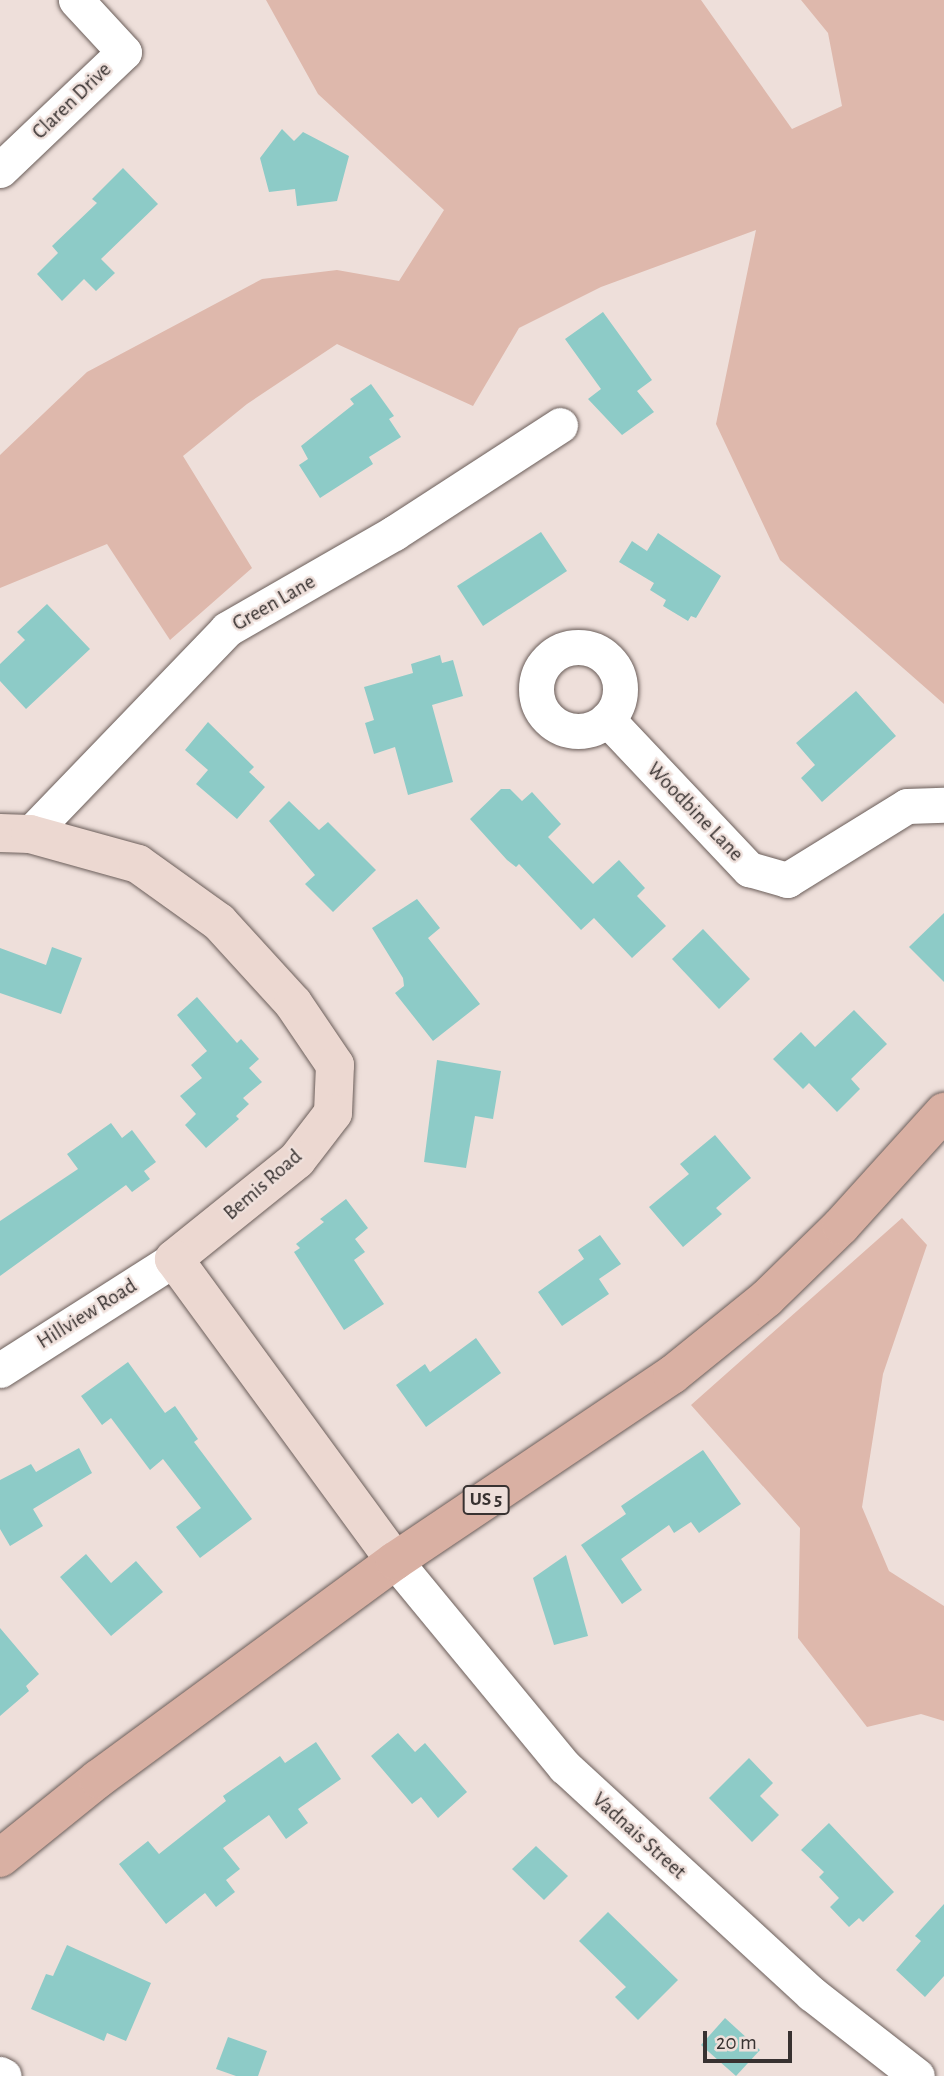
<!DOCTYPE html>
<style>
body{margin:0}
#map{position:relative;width:944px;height:2076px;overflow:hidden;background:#eedfda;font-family:"Alegreya Sans",sans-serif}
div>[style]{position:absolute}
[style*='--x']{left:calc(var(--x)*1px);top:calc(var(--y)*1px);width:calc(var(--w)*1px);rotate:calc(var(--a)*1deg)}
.green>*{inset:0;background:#deb8ac}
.building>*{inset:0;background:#8dcbc7}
.roads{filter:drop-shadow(0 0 2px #6b5e5a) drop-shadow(0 0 2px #6b5e5a)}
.street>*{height:35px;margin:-17.5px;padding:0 17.5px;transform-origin:17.5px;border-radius:17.5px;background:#fff}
.street>.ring{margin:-17.5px;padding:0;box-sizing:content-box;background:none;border:35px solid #fff;border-radius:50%}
.secondary>*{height:38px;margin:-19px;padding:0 19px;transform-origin:19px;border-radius:19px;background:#ecd8d1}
.primary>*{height:38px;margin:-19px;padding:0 19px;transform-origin:19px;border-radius:19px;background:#d9b0a3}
span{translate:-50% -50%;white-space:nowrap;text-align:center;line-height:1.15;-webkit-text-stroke:5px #eedfda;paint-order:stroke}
.shield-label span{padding:2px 5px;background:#eedfda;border:2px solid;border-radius:5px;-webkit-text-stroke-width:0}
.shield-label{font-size:19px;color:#383231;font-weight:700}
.street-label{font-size:21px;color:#383231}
.scale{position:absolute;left:703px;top:2031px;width:89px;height:32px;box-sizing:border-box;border:4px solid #383231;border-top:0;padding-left:9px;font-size:21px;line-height:24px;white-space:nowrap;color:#383231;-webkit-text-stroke:5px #eedfda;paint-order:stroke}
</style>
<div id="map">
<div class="green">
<i style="clip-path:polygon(266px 0,701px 0,792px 129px,842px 106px,828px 33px,801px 0,944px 0,944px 704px,780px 560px,716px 424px,756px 230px,601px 287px,519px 328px,473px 406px,337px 344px,247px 404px,183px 456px,252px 568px,170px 640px,107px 544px,0 588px,0 455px,87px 372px,262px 279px,337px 270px,399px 281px,444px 210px,318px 94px)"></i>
<i style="clip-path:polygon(902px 1218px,927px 1245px,883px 1374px,862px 1507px,889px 1571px,944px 1606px,944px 1721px,921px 1714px,867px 1727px,798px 1638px,800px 1528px,691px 1405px)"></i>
</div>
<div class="building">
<i style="clip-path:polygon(282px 129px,294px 141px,303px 132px,349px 156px,337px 201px,297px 206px,295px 189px,269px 192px,260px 158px)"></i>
<i style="clip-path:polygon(123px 168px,158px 204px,101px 259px,115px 273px,96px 291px,84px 279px,62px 301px,37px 274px,58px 253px,52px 246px,97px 203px,92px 199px)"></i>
<i style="clip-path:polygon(603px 312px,652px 380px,637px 391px,654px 412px,622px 435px,588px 399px,601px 389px,565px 339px)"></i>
<i style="clip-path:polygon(371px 384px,394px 416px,389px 419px,401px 437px,369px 457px,373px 464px,320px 498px,299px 465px,308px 459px,301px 446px,354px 404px,350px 399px)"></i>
<i style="clip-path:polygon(541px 532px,567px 571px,483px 626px,457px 586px)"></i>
<i style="clip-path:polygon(658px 533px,721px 576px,696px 618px,691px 616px,688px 621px,663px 606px,666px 600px,650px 590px,654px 583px,619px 562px,632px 541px,647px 551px)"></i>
<i style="clip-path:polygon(47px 604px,90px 649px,26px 709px,0 681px,0 664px,25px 640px,17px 632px)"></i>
<i style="clip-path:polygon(440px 655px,442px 663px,453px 660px,463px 696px,432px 705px,453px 782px,408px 795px,395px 747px,374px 754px,365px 723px,374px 720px,364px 687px,413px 673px,411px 664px)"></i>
<i style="clip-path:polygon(856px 691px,896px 736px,822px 802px,801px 778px,815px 765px,796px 743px)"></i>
<i style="clip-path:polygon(208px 722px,254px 767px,249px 772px,265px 787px,237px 819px,196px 784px,208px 770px,185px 750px)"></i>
<i style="clip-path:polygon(501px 789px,510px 789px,522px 801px,532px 792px,561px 824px,548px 837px,593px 884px,619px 860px,645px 888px,637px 896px,666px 926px,632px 958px,594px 918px,581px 930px,519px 864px,516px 867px,507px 860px,470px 819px)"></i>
<i style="clip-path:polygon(289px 801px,319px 830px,328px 822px,376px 870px,333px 912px,305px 884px,315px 875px,269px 821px)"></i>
<i style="clip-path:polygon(417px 899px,440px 928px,428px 938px,480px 1004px,433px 1041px,395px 993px,404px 986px,403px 978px,372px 928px)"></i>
<i style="clip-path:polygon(944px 913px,944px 982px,909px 947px)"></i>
<i style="clip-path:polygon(703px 929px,750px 979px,719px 1009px,672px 959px)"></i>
<i style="clip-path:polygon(52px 947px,82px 958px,61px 1014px,0 993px,0 948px,46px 965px)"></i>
<i style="clip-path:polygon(197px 997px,237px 1043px,241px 1039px,259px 1059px,249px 1068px,262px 1082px,243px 1098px,249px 1104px,236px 1116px,239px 1119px,206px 1148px,185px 1125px,196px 1114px,180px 1096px,202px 1078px,191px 1065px,207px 1051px,177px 1015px)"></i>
<i style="clip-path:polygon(854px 1010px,887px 1044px,851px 1079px,860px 1089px,837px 1112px,809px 1083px,803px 1089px,773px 1059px,801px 1032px,815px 1047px)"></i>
<i style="clip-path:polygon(437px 1060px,501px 1071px,493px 1119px,475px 1116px,466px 1168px,424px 1162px)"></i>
<i style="clip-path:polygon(111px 1123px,122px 1138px,132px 1130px,156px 1162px,144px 1171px,150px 1179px,132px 1192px,126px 1185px,0 1276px,0 1221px,78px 1169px,67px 1154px)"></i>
<i style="clip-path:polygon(715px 1135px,751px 1178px,716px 1208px,722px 1214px,683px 1247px,649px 1207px,689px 1174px,680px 1164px)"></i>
<i style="clip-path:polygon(346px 1199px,368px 1228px,355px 1239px,365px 1252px,354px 1260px,384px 1304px,344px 1330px,294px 1252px,300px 1248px,296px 1244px,324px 1222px,320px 1219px)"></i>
<i style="clip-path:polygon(600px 1235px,621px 1264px,599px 1279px,609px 1294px,562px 1326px,538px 1292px,584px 1259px,578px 1250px)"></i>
<i style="clip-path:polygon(476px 1338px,501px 1373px,426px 1427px,396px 1385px,425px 1364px,430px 1372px)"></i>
<i style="clip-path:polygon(128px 1362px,165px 1413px,175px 1406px,198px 1439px,194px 1442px,252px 1519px,200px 1558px,176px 1527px,201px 1508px,163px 1459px,150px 1470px,111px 1418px,102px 1425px,81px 1396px)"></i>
<i style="clip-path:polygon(79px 1448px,92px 1473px,33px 1509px,43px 1526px,10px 1546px,0 1529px,0 1480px,31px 1464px,36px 1472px)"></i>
<i style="clip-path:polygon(703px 1450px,741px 1504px,699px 1533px,691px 1522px,674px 1533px,669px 1525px,621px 1559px,642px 1590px,622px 1604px,581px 1545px,626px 1514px,621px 1506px)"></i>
<i style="clip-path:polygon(86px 1554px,111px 1583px,136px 1561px,163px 1592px,111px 1636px,60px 1577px)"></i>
<i style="clip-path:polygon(566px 1555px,588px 1636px,554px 1645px,533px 1578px)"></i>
<i style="clip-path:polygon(0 1628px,39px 1674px,26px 1686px,29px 1691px,0 1716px)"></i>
<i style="clip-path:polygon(398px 1733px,415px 1752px,425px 1743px,467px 1792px,438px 1818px,421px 1797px,412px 1804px,371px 1756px)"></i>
<i style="clip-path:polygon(316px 1742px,341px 1779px,298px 1809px,308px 1823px,286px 1839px,269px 1815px,223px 1848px,240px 1869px,226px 1880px,235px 1892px,216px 1907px,205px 1893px,166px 1924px,119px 1864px,148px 1841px,159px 1854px,226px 1801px,223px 1796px,280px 1756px,285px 1763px)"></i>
<i style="clip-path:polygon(749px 1758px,773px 1783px,760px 1796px,779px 1815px,752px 1842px,709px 1798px)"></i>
<i style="clip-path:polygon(829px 1823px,894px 1892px,863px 1922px,859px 1918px,849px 1927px,830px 1907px,839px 1898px,819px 1877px,824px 1872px,801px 1850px)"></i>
<i style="clip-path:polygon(536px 1846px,568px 1876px,544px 1900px,512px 1869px)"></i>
<i style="clip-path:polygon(944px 1904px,944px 1976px,925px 1997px,896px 1970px,921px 1941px,915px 1936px)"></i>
<i style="clip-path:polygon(608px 1912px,678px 1980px,638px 2020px,615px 1997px,626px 1987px,579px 1941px)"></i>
<i style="clip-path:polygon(67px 1945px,151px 1983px,126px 2041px,107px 2033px,104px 2041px,31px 2009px,46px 1974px,53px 1976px)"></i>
<i style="clip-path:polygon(725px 2018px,760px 2050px,736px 2076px,701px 2045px)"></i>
<i style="clip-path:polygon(228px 2037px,267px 2051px,258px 2076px,236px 2076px,216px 2069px)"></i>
</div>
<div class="roads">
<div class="street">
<i style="--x:0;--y:170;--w:171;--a:-43.6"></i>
<i style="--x:124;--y:52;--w:71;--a:-132.7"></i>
<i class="ring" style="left:536px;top:647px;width:49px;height:49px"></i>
<i style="--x:607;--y:719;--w:207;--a:46.6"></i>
<i style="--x:749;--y:869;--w:40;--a:16"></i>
<i style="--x:787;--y:880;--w:141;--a:-31.7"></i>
<i style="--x:907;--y:806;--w:37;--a:-2"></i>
<i style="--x:30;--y:834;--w:284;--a:-46.1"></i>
<i style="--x:227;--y:629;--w:193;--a:-29.9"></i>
<i style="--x:394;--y:533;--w:198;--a:-33"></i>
<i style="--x:0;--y:1370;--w:206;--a:-32.5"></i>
<i style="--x:395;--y:1561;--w:267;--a:50.5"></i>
<i style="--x:565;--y:1767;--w:335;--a:42.6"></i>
<i style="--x:812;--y:1994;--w:133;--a:38"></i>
<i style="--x:0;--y:2074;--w:4;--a:27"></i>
</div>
<div class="secondary">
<i style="--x:0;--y:833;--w:30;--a:2"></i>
<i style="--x:30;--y:834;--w:112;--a:15.5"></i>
<i style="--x:138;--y:864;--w:100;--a:35.6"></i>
<i style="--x:219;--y:922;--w:110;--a:47.6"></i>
<i style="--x:293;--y:1003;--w:75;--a:55.9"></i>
<i style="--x:335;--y:1065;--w:48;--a:92.4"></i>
<i style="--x:333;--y:1113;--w:59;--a:127.5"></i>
<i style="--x:297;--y:1160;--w:158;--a:141.2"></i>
<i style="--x:174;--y:1259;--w:374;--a:53.8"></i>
</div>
<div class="primary">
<i style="--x:0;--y:1858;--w:126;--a:-38.9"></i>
<i style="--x:98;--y:1779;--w:368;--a:-36.3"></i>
<i style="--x:395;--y:1561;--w:334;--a:-33.9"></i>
<i style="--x:672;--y:1375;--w:122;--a:-39"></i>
<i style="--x:767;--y:1298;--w:103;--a:-44.2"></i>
<i style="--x:841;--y:1226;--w:154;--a:-47.9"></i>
</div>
</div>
<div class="shield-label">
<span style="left:486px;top:1500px">US 5</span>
</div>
<div class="street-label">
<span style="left:72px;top:101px;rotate:-44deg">Claren Drive</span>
<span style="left:274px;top:603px;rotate:-30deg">Green Lane</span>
<span style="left:695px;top:812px;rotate:46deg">Woodbine Lane</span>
<span style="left:263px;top:1185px;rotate:-41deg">Bemis Road</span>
<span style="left:87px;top:1314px;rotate:-32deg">Hillview Road</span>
<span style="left:639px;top:1836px;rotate:42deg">Vadnais Street</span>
</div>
<div class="scale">20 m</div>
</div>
